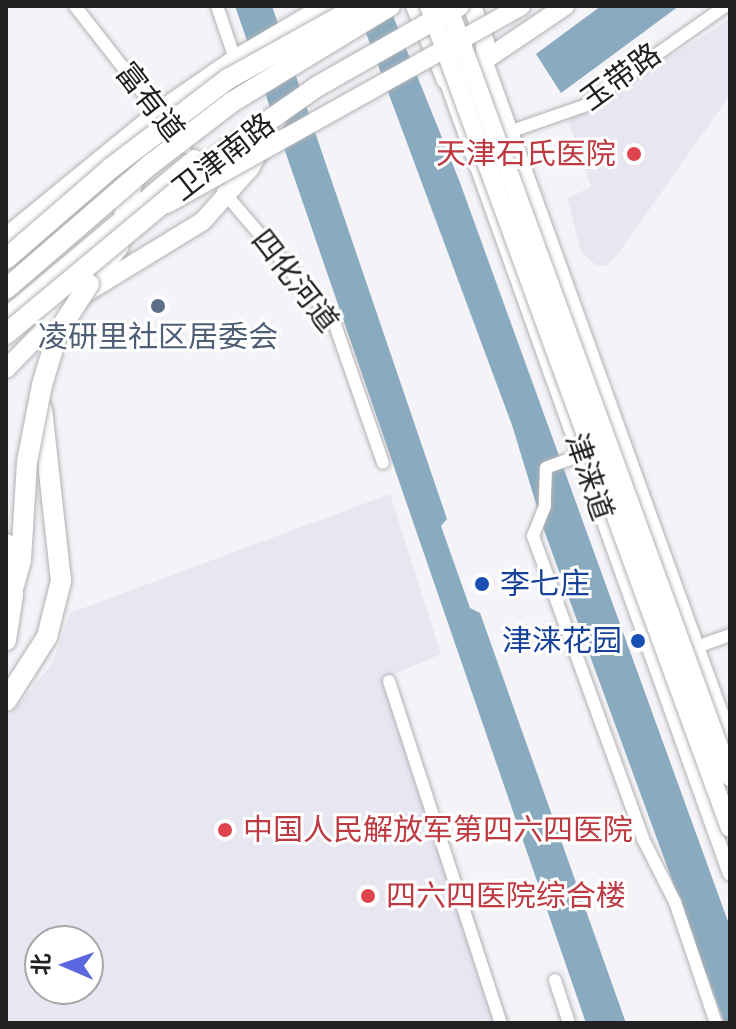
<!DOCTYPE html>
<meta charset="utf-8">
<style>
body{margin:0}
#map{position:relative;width:736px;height:1029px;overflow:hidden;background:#f4f4f8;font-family:Karla,"Noto Sans SC",sans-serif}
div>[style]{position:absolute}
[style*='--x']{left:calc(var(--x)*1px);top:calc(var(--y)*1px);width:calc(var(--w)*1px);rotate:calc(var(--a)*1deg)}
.built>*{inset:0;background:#e7e7f2}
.water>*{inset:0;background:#8aaabf}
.roads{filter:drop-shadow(0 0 2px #b2b2b5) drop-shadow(0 0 2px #b2b2b5)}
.minor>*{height:12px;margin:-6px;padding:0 6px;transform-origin:6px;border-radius:6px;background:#fff}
.tertiary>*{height:14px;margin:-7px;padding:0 7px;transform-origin:7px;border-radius:7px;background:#fff}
.primary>*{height:18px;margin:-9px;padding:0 9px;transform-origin:9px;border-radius:9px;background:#fff}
.trunk>*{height:20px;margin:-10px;padding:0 10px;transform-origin:10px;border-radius:10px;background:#fff}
.bridges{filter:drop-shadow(0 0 2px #b2b2b5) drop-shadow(0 0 2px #b2b2b5)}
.primary-bridge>*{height:18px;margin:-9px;padding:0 9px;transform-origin:9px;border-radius:9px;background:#fff}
.trunk-bridge>*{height:20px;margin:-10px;padding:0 10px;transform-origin:10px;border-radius:10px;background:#fff}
.dots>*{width:22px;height:22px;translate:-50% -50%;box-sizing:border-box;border:4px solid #fff;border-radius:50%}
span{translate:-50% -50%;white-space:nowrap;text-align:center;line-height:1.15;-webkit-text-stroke:6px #fff;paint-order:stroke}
.street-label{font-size:30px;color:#212122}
.health-label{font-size:30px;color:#be3a42}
.right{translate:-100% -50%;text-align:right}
.left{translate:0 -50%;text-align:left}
.service-label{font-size:30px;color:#4e5e75}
.transit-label{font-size:30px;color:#164399}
.frame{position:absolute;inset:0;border:8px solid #212122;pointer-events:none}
.north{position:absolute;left:24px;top:925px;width:80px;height:80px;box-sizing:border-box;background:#fff;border:2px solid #a6a6a7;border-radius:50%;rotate:272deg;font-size:22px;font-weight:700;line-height:32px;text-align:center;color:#212122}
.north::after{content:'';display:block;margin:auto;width:28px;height:36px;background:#5b67de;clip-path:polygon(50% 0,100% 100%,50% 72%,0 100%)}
</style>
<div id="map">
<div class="built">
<i style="clip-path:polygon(730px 19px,730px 95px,618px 254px,606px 266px,596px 265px,581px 252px,567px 198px,591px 187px,568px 121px)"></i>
<i style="clip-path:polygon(evenodd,390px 494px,441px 654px,393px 675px,509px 1023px,6px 1023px,6px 719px,52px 664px,70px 613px,390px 494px,40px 941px,88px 941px,88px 989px,40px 989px,40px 941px)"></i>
</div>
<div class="water">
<i style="clip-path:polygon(235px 6px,272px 6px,447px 519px,441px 526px,470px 608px,480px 613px,626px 1023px,586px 1023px)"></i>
<i style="clip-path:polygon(356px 6px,389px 6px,459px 180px,730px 927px,730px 1023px,724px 1022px,545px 533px,512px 425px)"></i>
<i style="clip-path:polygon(601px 6px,679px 6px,561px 93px,536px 54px)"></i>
</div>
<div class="roads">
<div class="minor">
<i style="--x:75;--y:6;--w:179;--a:52"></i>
<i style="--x:217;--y:6;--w:56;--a:71.2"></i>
<i style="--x:509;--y:132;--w:79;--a:-19.1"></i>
<i style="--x:584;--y:106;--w:173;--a:-35.3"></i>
<i style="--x:223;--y:191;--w:172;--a:49.7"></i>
<i style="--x:334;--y:322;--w:149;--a:70.8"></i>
<i style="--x:581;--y:455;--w:37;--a:160"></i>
<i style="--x:546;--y:468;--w:38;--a:92"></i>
<i style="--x:545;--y:506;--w:32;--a:112"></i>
<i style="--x:533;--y:536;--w:322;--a:70"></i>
<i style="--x:643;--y:839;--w:71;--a:63.1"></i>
<i style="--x:675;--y:902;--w:128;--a:71.3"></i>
<i style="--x:691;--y:649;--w:41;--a:-19.7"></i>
<i style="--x:389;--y:681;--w:360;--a:71.9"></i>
<i style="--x:555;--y:980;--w:45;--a:72"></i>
</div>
<div class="tertiary">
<i style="--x:485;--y:60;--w:721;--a:70.13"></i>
<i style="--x:446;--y:80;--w:843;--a:70.32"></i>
</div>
<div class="primary">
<i style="--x:415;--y:6;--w:80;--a:67.3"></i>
<i style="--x:446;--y:80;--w:44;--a:-27.1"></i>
<i style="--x:485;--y:60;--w:97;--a:-34"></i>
<i style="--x:472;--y:6;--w:38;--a:70"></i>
<i style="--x:485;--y:42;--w:18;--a:90"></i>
<i style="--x:123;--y:215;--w:108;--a:-71.6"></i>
<i style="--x:157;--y:113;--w:95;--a:-34.7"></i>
<i style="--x:235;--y:59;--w:104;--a:-30.5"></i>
<i style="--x:6;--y:237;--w:193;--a:-39.3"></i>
<i style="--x:6;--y:317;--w:246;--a:-40"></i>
<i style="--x:6;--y:369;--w:93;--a:-45.9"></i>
<i style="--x:71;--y:302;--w:155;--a:-31.5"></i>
<i style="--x:203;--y:221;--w:71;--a:-48.4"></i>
<i style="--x:250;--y:168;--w:65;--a:-60.7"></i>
</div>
<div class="trunk">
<i style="--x:89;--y:284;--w:48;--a:-51.7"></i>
<i style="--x:6;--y:701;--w:76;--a:-57.4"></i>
<i style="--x:47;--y:637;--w:58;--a:-76"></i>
<i style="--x:61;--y:581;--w:173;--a:-96.3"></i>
</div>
</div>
<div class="bridges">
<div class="primary-bridge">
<i style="--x:429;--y:6;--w:875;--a:69.89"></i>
<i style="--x:448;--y:6;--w:821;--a:69.91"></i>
<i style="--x:167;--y:204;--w:406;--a:-29.2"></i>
</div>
<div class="trunk-bridge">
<i style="--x:6;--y:259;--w:139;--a:-40.9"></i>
<i style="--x:111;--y:168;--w:147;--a:-37.3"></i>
<i style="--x:228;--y:79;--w:150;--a:-29.1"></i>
<i style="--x:6;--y:289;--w:191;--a:-40.8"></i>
<i style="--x:151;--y:164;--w:102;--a:-37.4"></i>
<i style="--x:232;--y:102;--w:185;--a:-31.3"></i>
<i style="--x:6;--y:334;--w:289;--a:-39.8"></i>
<i style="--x:228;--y:149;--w:110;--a:-35"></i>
<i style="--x:318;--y:86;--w:162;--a:-29.6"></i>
<i style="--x:6;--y:544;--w:51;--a:82.2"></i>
<i style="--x:13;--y:595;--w:46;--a:98.8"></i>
<i style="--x:6;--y:614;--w:56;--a:-74.5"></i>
<i style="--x:21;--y:560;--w:98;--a:-86.5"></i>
<i style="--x:27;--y:462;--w:78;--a:-79"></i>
<i style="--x:42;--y:385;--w:55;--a:-73.2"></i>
<i style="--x:58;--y:332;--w:57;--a:-57.1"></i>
</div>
</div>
<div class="dots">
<i style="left:634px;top:154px;background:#e0444e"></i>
<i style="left:158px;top:306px;background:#5c6f8a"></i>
<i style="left:482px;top:584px;background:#1a4fb4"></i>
<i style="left:638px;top:641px;background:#1a4fb4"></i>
<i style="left:225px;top:830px;background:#e0444e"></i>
<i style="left:368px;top:896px;background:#e0444e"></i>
</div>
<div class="street-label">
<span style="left:621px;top:77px;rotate:-36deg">玉带路</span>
<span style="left:150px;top:102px;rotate:52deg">富有道</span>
<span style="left:223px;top:157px;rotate:-38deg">卫津南路</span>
<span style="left:295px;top:281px;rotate:52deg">四化河道</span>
<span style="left:589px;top:477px;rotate:71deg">津涞道</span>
</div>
<div class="health-label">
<span class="right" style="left:616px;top:154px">天津石氏医院</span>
<span class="left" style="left:243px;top:830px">中国人民解放军第四六四医院</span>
<span class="left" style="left:386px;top:896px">四六四医院综合楼</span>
</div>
<div class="service-label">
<span style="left:158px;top:337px">凌研里社区居委会</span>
</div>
<div class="transit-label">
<span class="left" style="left:500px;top:584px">李七庄</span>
<span class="right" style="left:622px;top:641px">津涞花园</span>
</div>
<div class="frame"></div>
<div class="north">北</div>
</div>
